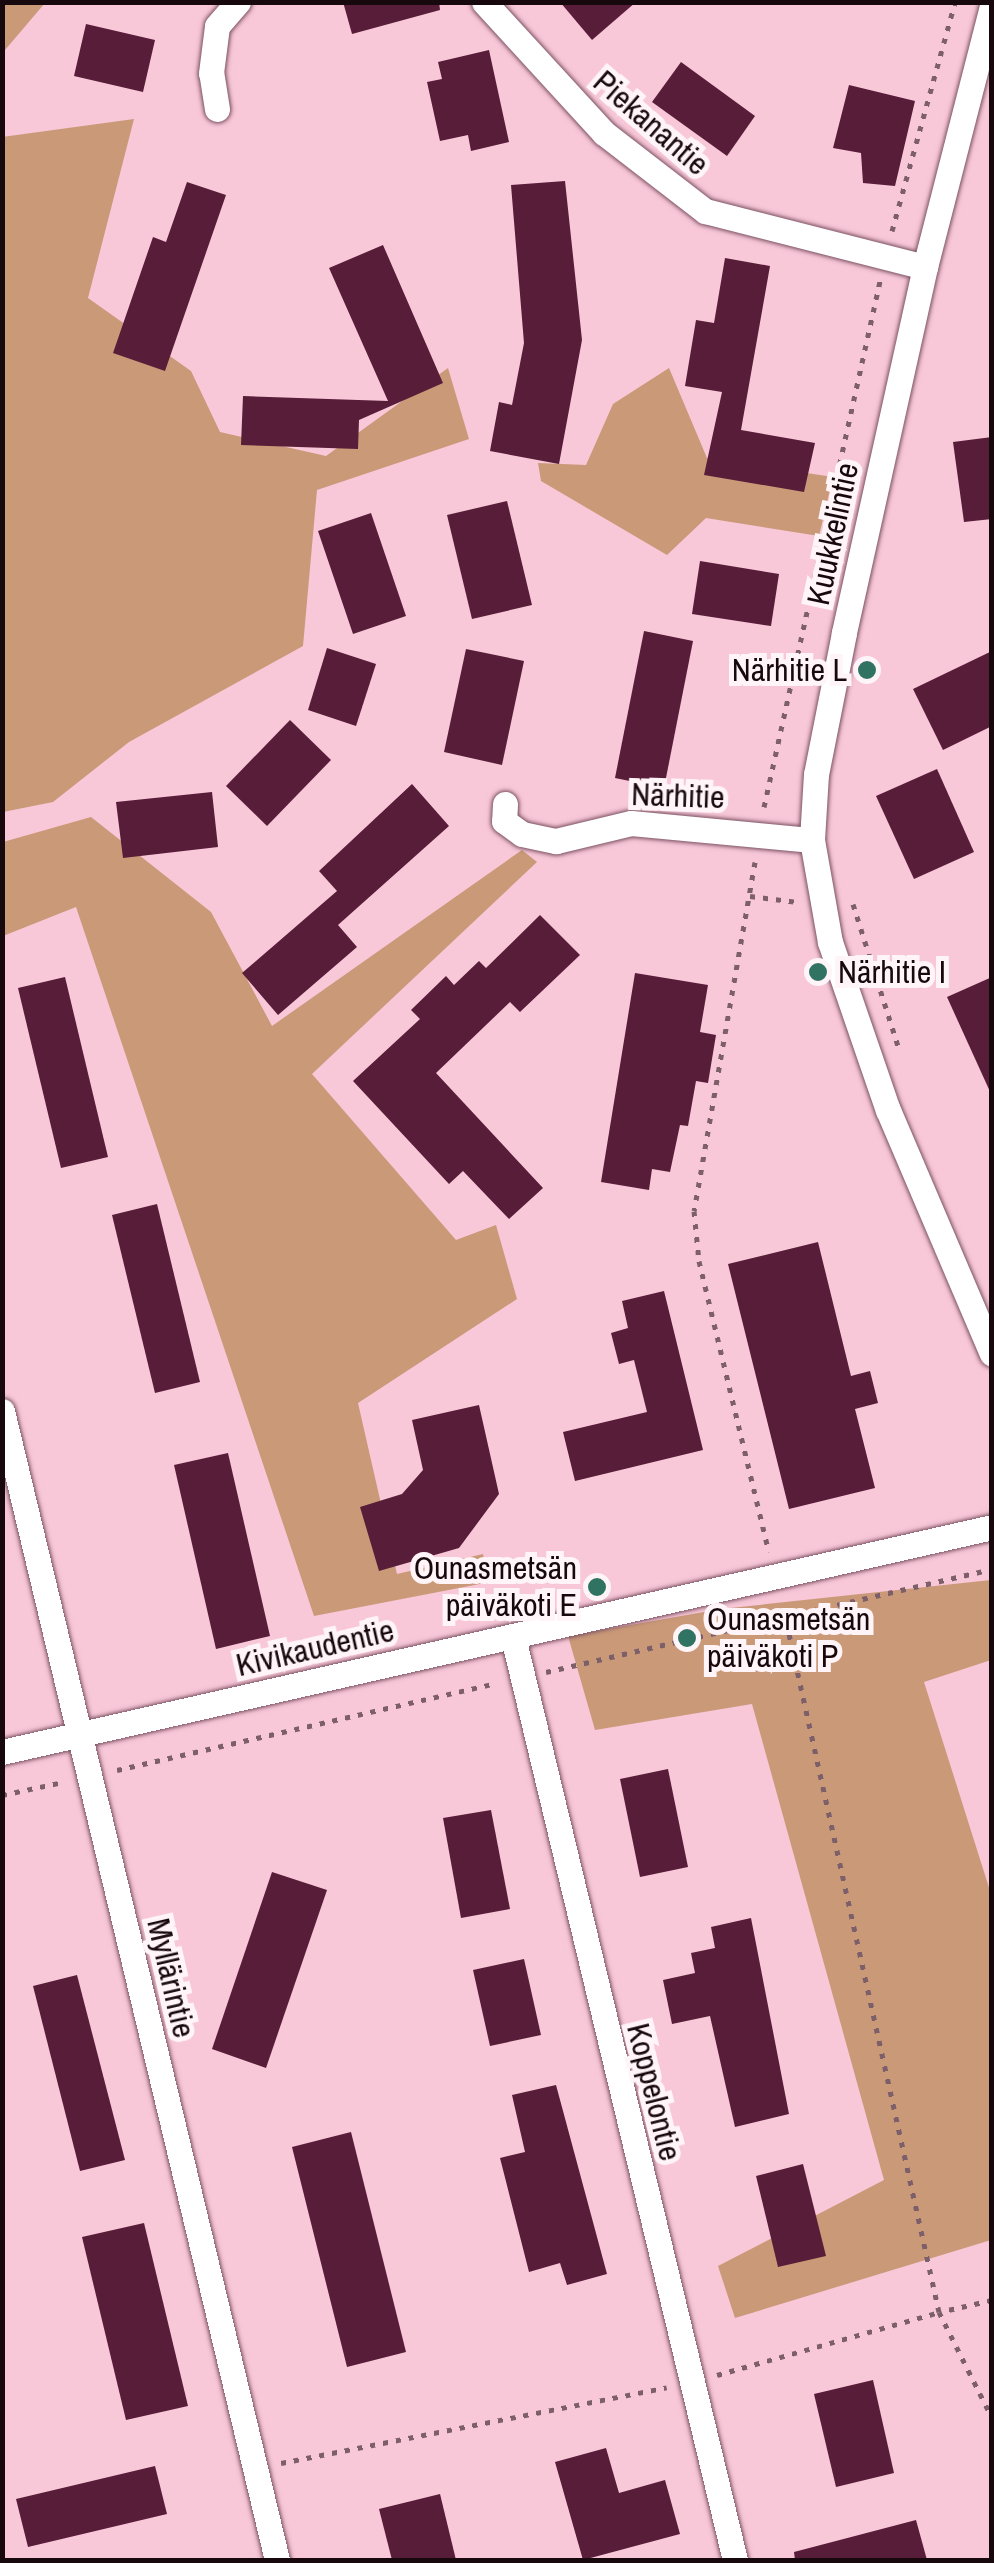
<!DOCTYPE html>
<meta charset="utf-8">
<style>
body{margin:0}
#map{position:relative;width:994px;height:2563px;overflow:hidden;background:#f8c7d8;font-family:"Archivo Narrow",sans-serif}
div>[style]{position:absolute}
[style*='--x']{left:calc(var(--x)*1px);top:calc(var(--y)*1px);width:calc(var(--w)*1px);rotate:calc(var(--a)*1deg)}
.green>*{inset:0;background:#ca9978}
.building>*{inset:0;background:#581d38}
.path>*{height:5px;margin-top:-2.5px;transform-origin:0;background:repeating-linear-gradient(90deg,#7d5f6a 0 5px,transparent 0 13px)}
.roads{filter:drop-shadow(0 0 2px #7b5262) drop-shadow(0 0 2px #7b5262)}
.minor>*{height:25px;margin:-12.5px;padding:0 12.5px;transform-origin:12.5px;border-radius:12.5px;background:#fff}
.dots>*{width:28px;height:28px;translate:-50% -50%;box-sizing:border-box;border:5px solid #fff4f8;border-radius:50%}
span{translate:-50% -50%;white-space:nowrap;text-align:center;line-height:1.15;-webkit-text-stroke:10px #fff4f8;paint-order:stroke}
.street-label{font-size:32px;color:#17080e}
.poi-label{font-size:32px;color:#17080e}
.right{translate:-100% -50%;text-align:right}
.left{translate:0 -50%;text-align:left}
.frame{position:absolute;inset:0;border:5px solid #17080e;pointer-events:none}
</style>
<div id="map">
<div class="green">
<i style="clip-path:polygon(3px 2px,45px 3px,5px 50px,3px 92px)"></i>
<i style="clip-path:polygon(134px 119px,88px 298px,191px 371px,220px 432px,326px 456px,448px 368px,469px 439px,317px 490px,303px 646px,129px 742px,53px 802px,3px 812px,2px 137px)"></i>
<i style="clip-path:polygon(669px 368px,707px 458px,833px 477px,819px 536px,706px 518px,667px 555px,541px 481px,538px 463px,586px 465px,613px 404px)"></i>
<i style="clip-path:polygon(91px 817px,211px 912px,272px 1026px,522px 850px,537px 862px,312px 1074px,456px 1240px,496px 1225px,517px 1299px,358px 1403px,397px 1574px,483px 1554px,490px 1582px,314px 1616px,76px 907px,3px 936px,3px 842px)"></i>
<i style="clip-path:polygon(991px 1580px,991px 1660px,924px 1682px,991px 1894px,991px 2240px,735px 2318px,718px 2266px,884px 2180px,752px 1704px,595px 1730px,568px 1636px,721px 1609px)"></i>
</div>
<div class="building">
<i style="clip-path:polygon(343px 2px,439px 2px,440px 10px,352px 34px)"></i>
<i style="clip-path:polygon(560px 2px,636px 2px,592px 40px)"></i>
<i style="clip-path:polygon(86px 24px,155px 40px,143px 92px,74px 76px)"></i>
<i style="clip-path:polygon(489px 50px,509px 142px,471px 151px,468px 135px,440px 141px,427px 82px,442px 79px,438px 62px)"></i>
<i style="clip-path:polygon(681px 62px,755px 116px,727px 156px,652px 102px)"></i>
<i style="clip-path:polygon(849px 85px,915px 101px,895px 186px,863px 183px,861px 153px,833px 148px)"></i>
<i style="clip-path:polygon(565px 181px,582px 340px,559px 464px,490px 451px,499px 402px,512px 405px,524px 343px,511px 185px)"></i>
<i style="clip-path:polygon(187px 182px,226px 195px,165px 371px,113px 353px,153px 237px,166px 242px)"></i>
<i style="clip-path:polygon(383px 245px,443px 383px,359px 420px,358px 449px,241px 445px,243px 396px,388px 401px,329px 268px)"></i>
<i style="clip-path:polygon(725px 258px,770px 266px,741px 430px,815px 443px,804px 492px,704px 475px,722px 392px,685px 386px,696px 320px,714px 323px)"></i>
<i style="clip-path:polygon(992px 437px,992px 519px,964px 522px,953px 442px)"></i>
<i style="clip-path:polygon(507px 501px,532px 605px,472px 619px,447px 515px)"></i>
<i style="clip-path:polygon(371px 513px,406px 616px,353px 634px,318px 531px)"></i>
<i style="clip-path:polygon(700px 561px,779px 574px,771px 626px,692px 614px)"></i>
<i style="clip-path:polygon(644px 631px,693px 641px,664px 788px,615px 778px)"></i>
<i style="clip-path:polygon(327px 648px,376px 664px,356px 726px,308px 710px)"></i>
<i style="clip-path:polygon(466px 649px,524px 661px,502px 765px,444px 752px)"></i>
<i style="clip-path:polygon(992px 651px,992px 726px,943px 750px,913px 689px)"></i>
<i style="clip-path:polygon(290px 720px,331px 760px,267px 826px,226px 786px)"></i>
<i style="clip-path:polygon(937px 769px,974px 852px,914px 879px,876px 796px)"></i>
<i style="clip-path:polygon(412px 784px,449px 826px,338px 925px,357px 947px,278px 1015px,242px 973px,337px 891px,319px 871px)"></i>
<i style="clip-path:polygon(212px 792px,218px 847px,123px 858px,116px 802px)"></i>
<i style="clip-path:polygon(540px 915px,580px 955px,520px 1012px,510px 1002px,436px 1073px,543px 1188px,509px 1219px,463px 1171px,449px 1184px,353px 1081px,420px 1019px,411px 1010px,446px 976px,454px 985px,479px 961px,486px 968px)"></i>
<i style="clip-path:polygon(635px 973px,708px 985px,700px 1032px,716px 1035px,708px 1083px,696px 1081px,688px 1126px,680px 1125px,670px 1172px,652px 1169px,649px 1190px,601px 1182px)"></i>
<i style="clip-path:polygon(65px 977px,108px 1157px,61px 1168px,18px 988px)"></i>
<i style="clip-path:polygon(992px 977px,992px 1096px,947px 997px)"></i>
<i style="clip-path:polygon(157px 1204px,200px 1382px,155px 1393px,112px 1215px)"></i>
<i style="clip-path:polygon(818px 1242px,851px 1376px,870px 1371px,878px 1403px,855px 1409px,875px 1488px,789px 1509px,728px 1264px)"></i>
<i style="clip-path:polygon(664px 1291px,703px 1450px,575px 1481px,563px 1432px,647px 1412px,634px 1360px,619px 1364px,611px 1333px,628px 1328px,622px 1301px)"></i>
<i style="clip-path:polygon(479px 1405px,499px 1494px,459px 1548px,379px 1571px,360px 1507px,402px 1494px,423px 1470px,412px 1420px)"></i>
<i style="clip-path:polygon(228px 1453px,270px 1636px,216px 1649px,174px 1465px)"></i>
<i style="clip-path:polygon(668px 1769px,688px 1867px,640px 1877px,620px 1779px)"></i>
<i style="clip-path:polygon(491px 1810px,510px 1909px,461px 1918px,443px 1818px)"></i>
<i style="clip-path:polygon(272px 1872px,327px 1890px,266px 2068px,212px 2049px)"></i>
<i style="clip-path:polygon(751px 1918px,789px 2114px,735px 2127px,710px 2016px,672px 2024px,663px 1980px,695px 1973px,691px 1953px,715px 1948px,711px 1927px)"></i>
<i style="clip-path:polygon(524px 1959px,541px 2035px,490px 2046px,473px 1970px)"></i>
<i style="clip-path:polygon(77px 1975px,125px 2160px,80px 2171px,33px 1986px)"></i>
<i style="clip-path:polygon(556px 2085px,607px 2274px,567px 2285px,560px 2263px,529px 2272px,500px 2158px,525px 2152px,512px 2095px)"></i>
<i style="clip-path:polygon(351px 2132px,406px 2352px,347px 2367px,292px 2147px)"></i>
<i style="clip-path:polygon(803px 2164px,826px 2256px,778px 2267px,756px 2176px)"></i>
<i style="clip-path:polygon(144px 2223px,188px 2406px,126px 2420px,82px 2237px)"></i>
<i style="clip-path:polygon(873px 2380px,894px 2473px,836px 2487px,814px 2394px)"></i>
<i style="clip-path:polygon(606px 2448px,619px 2493px,665px 2480px,680px 2534px,583px 2560px,555px 2462px)"></i>
<i style="clip-path:polygon(155px 2466px,167px 2514px,28px 2547px,16px 2499px)"></i>
<i style="clip-path:polygon(440px 2494px,456px 2560px,392px 2560px,379px 2509px)"></i>
<i style="clip-path:polygon(916px 2520px,927px 2560px,795px 2560px,794px 2552px)"></i>
</div>
<div class="path">
<i style="--x:892;--y:231;--w:238;--a:-74.6"></i>
<i style="--x:764;--y:807;--w:539;--a:-77.56"></i>
<i style="--x:755;--y:862;--w:354;--a:99.9"></i>
<i style="--x:694;--y:1211;--w:50;--a:84.3"></i>
<i style="--x:699;--y:1261;--w:299;--a:76.5"></i>
<i style="--x:750;--y:896;--w:48;--a:7.1"></i>
<i style="--x:853;--y:904;--w:149;--a:72.4"></i>
<i style="--x:546;--y:1672;--w:458;--a:-13"></i>
<i style="--x:117;--y:1770;--w:389;--a:-12.9"></i>
<i style="--x:2;--y:1795;--w:62;--a:-12"></i>
<i style="--x:992;--y:2300;--w:54;--a:167.2"></i>
<i style="--x:939;--y:2312;--w:119;--a:63.4"></i>
<i style="--x:717;--y:2375;--w:231;--a:-15.8"></i>
<i style="--x:939;--y:2312;--w:727;--a:-102.47"></i>
<i style="--x:281;--y:2463;--w:393;--a:-11.1"></i>
</div>
<div class="roads">
<div class="minor">
<i style="--x:484;--y:2;--w:178;--a:47.5"></i>
<i style="--x:604;--y:133;--w:128;--a:37.7"></i>
<i style="--x:705;--y:211;--w:227;--a:14.3"></i>
<i style="--x:992;--y:6;--w:269;--a:104.4"></i>
<i style="--x:925;--y:267;--w:375;--a:102.5"></i>
<i style="--x:844;--y:633;--w:144;--a:101.2"></i>
<i style="--x:816;--y:774;--w:66;--a:93.5"></i>
<i style="--x:812;--y:840;--w:104;--a:80"></i>
<i style="--x:830;--y:942;--w:178;--a:71"></i>
<i style="--x:888;--y:1110;--w:265;--a:66.9"></i>
<i style="--x:217;--y:109;--w:36;--a:-99"></i>
<i style="--x:211;--y:73;--w:47;--a:-82.7"></i>
<i style="--x:217;--y:26;--w:32;--a:-49"></i>
<i style="--x:505;--y:804;--w:17;--a:93"></i>
<i style="--x:504;--y:821;--w:22;--a:36"></i>
<i style="--x:522;--y:834;--w:35;--a:12"></i>
<i style="--x:556;--y:841;--w:77;--a:-13.5"></i>
<i style="--x:631;--y:823;--w:182;--a:5.4"></i>
<i style="--x:2;--y:1411;--w:1181;--a:76.54"></i>
<i style="--x:513;--y:1637;--w:949;--a:76.48"></i>
<i style="--x:2;--y:1752;--w:1015;--a:-12.8"></i>
</div>
</div>
<div class="dots">
<i style="left:867px;top:670px;background:#317363"></i>
<i style="left:818px;top:972px;background:#317363"></i>
<i style="left:597px;top:1587px;background:#317363"></i>
<i style="left:687px;top:1638px;background:#317363"></i>
</div>
<div class="street-label">
<span style="left:651px;top:123px;rotate:41deg">Piekanantie</span>
<span style="left:833px;top:534px;rotate:-78deg">Kuukkelintie</span>
<span style="left:678px;top:796px;rotate:2deg">Närhitie</span>
<span style="left:315px;top:1648px;rotate:-13deg">Kivikaudentie</span>
<span style="left:171px;top:1978px;rotate:77deg">Myllärintie</span>
<span style="left:654px;top:2092px;rotate:76deg">Koppelontie</span>
</div>
<div class="poi-label">
<span class="right" style="left:847px;top:670px">Närhitie L</span>
<span class="left" style="left:838px;top:972px">Närhitie I</span>
<span class="right" style="left:577px;top:1587px">Ounasmetsän<br>päiväkoti E</span>
<span class="left" style="left:707px;top:1638px">Ounasmetsän<br>päiväkoti P</span>
</div>
<div class="frame"></div>
</div>
